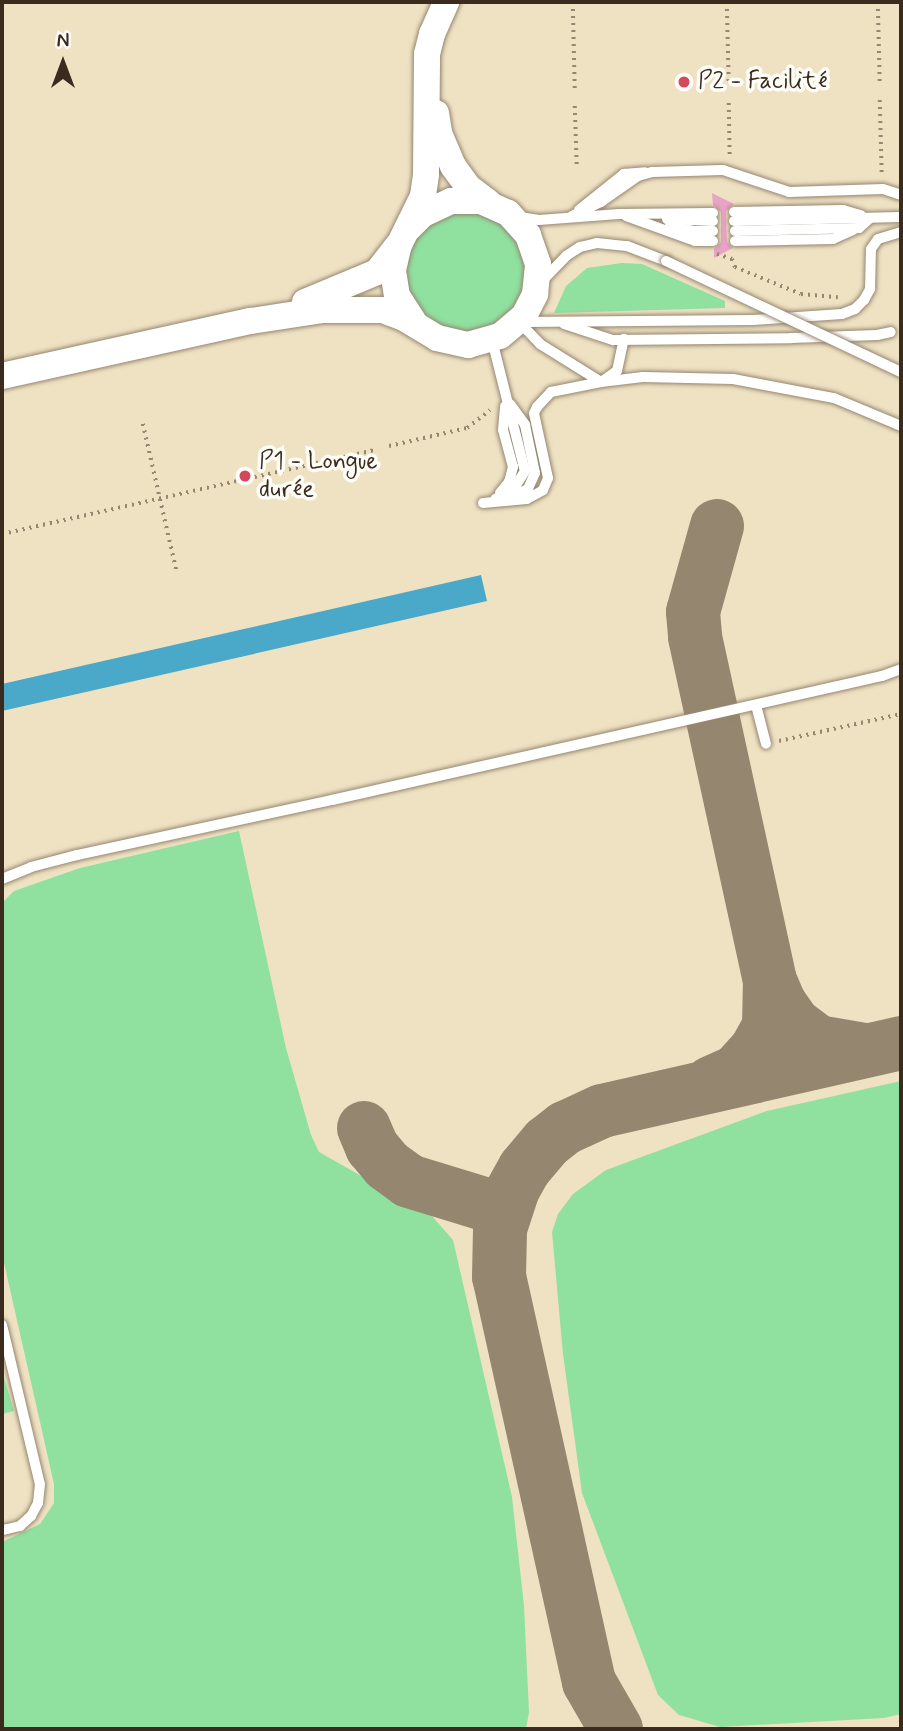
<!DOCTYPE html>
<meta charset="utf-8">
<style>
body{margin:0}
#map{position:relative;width:903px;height:1731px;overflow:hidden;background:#efe2c3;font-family:Mynerve,sans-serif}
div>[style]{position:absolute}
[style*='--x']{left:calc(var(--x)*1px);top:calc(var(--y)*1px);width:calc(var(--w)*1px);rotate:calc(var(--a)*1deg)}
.green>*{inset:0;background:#90e0a0}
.round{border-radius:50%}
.water>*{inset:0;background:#4aa8c9}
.taxiway>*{height:54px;margin:-27px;padding:0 27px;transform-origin:27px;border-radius:27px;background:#958670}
.building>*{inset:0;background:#e9a3c7}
.path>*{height:3.5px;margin-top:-1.75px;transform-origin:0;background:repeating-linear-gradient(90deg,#958670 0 2px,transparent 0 7px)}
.roads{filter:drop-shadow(0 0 2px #958670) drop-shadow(0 0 2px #958670)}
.service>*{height:10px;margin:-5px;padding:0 5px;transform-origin:5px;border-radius:5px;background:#fff}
.tertiary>*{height:26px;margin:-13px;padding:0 13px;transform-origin:13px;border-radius:13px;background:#fff}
.bridges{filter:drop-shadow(0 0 2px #958670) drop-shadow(0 0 2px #958670)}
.service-bridge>*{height:10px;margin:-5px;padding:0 5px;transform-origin:5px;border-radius:5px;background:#fff}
.dots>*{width:19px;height:19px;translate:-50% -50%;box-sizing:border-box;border:4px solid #fdfcf7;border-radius:50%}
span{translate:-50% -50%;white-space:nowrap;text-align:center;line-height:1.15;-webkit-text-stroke:7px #fdfcf7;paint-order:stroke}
.poi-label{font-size:24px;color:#3b2a1e}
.left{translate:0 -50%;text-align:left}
.frame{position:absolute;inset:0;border:4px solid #3b2a1e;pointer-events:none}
.north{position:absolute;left:28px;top:28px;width:70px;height:70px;-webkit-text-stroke:5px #fdfcf7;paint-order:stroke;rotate:0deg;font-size:19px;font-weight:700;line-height:28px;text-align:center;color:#3b2a1e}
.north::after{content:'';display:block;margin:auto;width:24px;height:32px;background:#3b2a1e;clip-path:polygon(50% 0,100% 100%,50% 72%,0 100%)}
</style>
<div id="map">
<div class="green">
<i class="round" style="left:406px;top:212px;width:120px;height:120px"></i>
<i style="clip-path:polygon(622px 263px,642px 264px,725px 301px,725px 308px,554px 313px,566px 286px,587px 268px)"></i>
<i style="clip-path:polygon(239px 831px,286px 1048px,311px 1135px,319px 1152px,432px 1216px,453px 1240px,512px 1497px,524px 1606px,529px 1712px,526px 1729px,2px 1729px,2px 1542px,40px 1524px,54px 1503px,54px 1484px,2px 1254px,2px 903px,14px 891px,80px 868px)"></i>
<i style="clip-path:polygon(901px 1081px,901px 1714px,884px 1718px,720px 1727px,679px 1715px,658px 1695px,582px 1493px,563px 1354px,552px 1232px,558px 1214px,573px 1194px,606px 1170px,767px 1111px)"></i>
<i style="clip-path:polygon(2px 1371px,14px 1411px,2px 1414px)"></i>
</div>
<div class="water">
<i style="clip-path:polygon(481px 575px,487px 601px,2px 711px,2px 684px)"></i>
</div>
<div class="taxiway">
<i style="--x:717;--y:526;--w:89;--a:105.6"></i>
<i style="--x:693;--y:612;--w:25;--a:85"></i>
<i style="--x:695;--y:637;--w:352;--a:77.7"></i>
<i style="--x:711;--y:1083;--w:27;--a:-24"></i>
<i style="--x:736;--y:1072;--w:30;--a:-48"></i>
<i style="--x:756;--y:1050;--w:26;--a:-61"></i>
<i style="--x:769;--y:1027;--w:46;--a:-88.8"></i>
<i style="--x:770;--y:981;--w:25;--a:67"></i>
<i style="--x:780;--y:1004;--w:24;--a:55"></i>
<i style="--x:794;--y:1024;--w:30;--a:37"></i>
<i style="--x:818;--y:1042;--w:48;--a:9.7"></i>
<i style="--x:364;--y:1128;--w:21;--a:67"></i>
<i style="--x:372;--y:1147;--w:23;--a:50"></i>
<i style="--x:387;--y:1165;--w:27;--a:36"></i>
<i style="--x:409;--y:1181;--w:99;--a:17"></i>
<i style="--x:616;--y:1729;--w:54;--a:-119.9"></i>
<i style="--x:589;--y:1682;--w:415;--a:-102.5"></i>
<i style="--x:499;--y:1277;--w:48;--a:-88.8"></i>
<i style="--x:500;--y:1229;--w:40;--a:-72"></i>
<i style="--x:512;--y:1191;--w:26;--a:-61"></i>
<i style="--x:525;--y:1168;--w:34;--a:-50"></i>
<i style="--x:547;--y:1142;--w:23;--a:-38"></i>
<i style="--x:565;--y:1128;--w:41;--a:-24.7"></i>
<i style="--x:602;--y:1111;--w:307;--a:-12.8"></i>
</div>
<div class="building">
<i style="clip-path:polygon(712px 193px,734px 204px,726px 211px,727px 242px,733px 248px,714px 258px,714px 249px,721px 242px,721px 212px,713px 205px)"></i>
</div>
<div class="path">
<i style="--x:573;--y:2;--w:88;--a:88.7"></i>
<i style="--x:727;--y:2;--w:84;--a:88.6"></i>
<i style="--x:878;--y:2;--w:81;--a:88.6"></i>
<i style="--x:880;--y:100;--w:75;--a:88.5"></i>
<i style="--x:729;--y:103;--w:56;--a:89"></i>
<i style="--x:575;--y:106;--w:60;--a:88.1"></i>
<i style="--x:717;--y:254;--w:16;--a:18"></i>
<i style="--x:732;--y:259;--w:9;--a:69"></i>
<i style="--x:735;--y:267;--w:71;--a:22.2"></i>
<i style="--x:801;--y:294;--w:37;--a:5"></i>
<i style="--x:143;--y:424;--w:153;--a:77.1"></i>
<i style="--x:389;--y:446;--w:80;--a:-13"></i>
<i style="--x:467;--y:428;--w:29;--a:-38"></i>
<i style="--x:2;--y:534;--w:381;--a:-12.7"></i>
<i style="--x:779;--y:741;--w:125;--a:-12.5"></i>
</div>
<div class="roads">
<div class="service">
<i style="--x:579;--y:210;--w:58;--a:-38.7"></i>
<i style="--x:624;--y:174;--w:21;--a:-5"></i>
<i style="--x:734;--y:212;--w:109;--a:-1.1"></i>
<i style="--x:843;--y:210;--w:19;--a:16"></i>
<i style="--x:572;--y:216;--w:32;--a:-26"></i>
<i style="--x:601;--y:202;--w:45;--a:-35.1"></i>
<i style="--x:638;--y:176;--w:15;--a:-16"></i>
<i style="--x:652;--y:172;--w:71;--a:-1.6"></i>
<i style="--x:723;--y:170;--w:70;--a:18.4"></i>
<i style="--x:789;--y:192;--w:94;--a:-1.8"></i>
<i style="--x:883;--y:189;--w:19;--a:18"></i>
<i style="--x:626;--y:216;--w:73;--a:19.9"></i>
<i style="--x:695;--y:241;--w:18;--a:0"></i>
<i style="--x:520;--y:217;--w:19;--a:9"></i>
<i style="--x:539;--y:220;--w:80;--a:-4.3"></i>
<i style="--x:619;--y:214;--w:94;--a:-0.6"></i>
<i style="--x:667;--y:219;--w:46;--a:2.5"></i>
<i style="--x:734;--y:221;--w:166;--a:-1.4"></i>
<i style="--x:670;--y:226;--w:25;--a:12"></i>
<i style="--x:694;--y:231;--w:19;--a:0"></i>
<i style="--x:735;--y:231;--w:124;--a:-1.4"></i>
<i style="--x:859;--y:228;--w:15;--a:-42"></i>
<i style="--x:735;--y:241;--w:98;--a:-1.2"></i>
<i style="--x:833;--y:239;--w:22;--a:-24"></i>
<i style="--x:544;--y:279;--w:32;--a:-46"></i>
<i style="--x:566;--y:256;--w:17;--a:-33"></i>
<i style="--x:580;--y:247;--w:17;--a:-13"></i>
<i style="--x:597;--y:243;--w:30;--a:6"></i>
<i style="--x:627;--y:246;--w:42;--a:21"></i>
<i style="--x:519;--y:322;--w:30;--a:46"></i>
<i style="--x:540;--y:344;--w:72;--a:31.9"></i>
<i style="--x:601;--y:382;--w:19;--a:-35"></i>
<i style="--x:617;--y:371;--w:33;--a:-78"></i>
<i style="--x:523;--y:322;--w:230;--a:-0.5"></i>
<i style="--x:753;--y:320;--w:89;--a:-3.9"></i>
<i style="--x:842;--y:314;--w:14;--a:-21"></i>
<i style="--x:855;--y:309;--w:13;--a:-45"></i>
<i style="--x:864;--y:300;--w:13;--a:-61"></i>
<i style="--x:870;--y:289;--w:40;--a:-88.6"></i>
<i style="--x:871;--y:249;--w:12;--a:-55"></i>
<i style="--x:878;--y:239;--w:24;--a:-17"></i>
<i style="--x:564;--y:324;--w:52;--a:18.1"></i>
<i style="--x:613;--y:340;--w:178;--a:-0.6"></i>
<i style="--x:791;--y:338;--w:86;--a:-2"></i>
<i style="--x:877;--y:335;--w:14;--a:-12"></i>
<i style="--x:492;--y:340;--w:135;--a:75.9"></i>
<i style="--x:525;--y:471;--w:22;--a:122"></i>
<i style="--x:513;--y:490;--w:20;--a:153"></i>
<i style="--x:510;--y:404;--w:26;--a:54"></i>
<i style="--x:525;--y:425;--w:49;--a:78.2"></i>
<i style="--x:535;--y:473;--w:17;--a:114"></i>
<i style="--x:528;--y:489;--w:17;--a:155"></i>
<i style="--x:500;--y:493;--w:14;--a:-51"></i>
<i style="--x:509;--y:482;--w:16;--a:-75"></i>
<i style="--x:513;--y:467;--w:38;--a:-105"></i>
<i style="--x:503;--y:430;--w:24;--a:-85"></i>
<i style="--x:483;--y:503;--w:44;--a:-5.2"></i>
<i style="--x:527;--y:499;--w:18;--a:-29"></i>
<i style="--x:543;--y:490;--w:13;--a:-67"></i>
<i style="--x:548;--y:478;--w:66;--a:-102.2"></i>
<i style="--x:534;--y:413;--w:7;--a:-63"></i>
<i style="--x:537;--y:407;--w:21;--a:-47"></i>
<i style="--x:551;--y:392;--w:51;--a:-11.3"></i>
<i style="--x:601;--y:382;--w:42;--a:-6.8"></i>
<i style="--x:643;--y:377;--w:90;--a:1.3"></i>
<i style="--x:733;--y:379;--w:103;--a:10.7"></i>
<i style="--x:834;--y:398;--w:73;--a:22.7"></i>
<i style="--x:756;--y:705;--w:40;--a:75.6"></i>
<i style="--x:2;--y:879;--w:31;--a:-22"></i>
<i style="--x:31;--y:867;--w:48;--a:-14.6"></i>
<i style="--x:77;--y:855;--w:261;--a:-12.2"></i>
<i style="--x:332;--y:800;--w:564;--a:-12.71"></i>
<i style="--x:882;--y:676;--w:20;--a:-20"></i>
<i style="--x:2;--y:1325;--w:163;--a:76.6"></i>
<i style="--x:40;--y:1484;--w:19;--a:96"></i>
<i style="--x:38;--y:1503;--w:15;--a:118"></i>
<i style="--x:31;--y:1516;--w:15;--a:138"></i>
<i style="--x:20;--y:1526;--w:18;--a:167"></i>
</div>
<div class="tertiary">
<i style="--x:436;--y:113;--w:20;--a:81"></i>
<i style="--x:439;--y:133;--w:36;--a:67"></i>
<i style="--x:453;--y:166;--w:26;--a:54"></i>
<i style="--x:468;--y:187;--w:26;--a:37"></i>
<i style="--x:305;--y:302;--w:78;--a:-22.6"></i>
<i style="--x:377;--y:272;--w:34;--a:-52"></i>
<i style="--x:416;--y:325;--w:35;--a:-123"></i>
<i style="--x:397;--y:296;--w:26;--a:-99"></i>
<i style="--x:393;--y:270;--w:26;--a:-77"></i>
<i style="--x:399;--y:245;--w:55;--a:-63.9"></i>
<i style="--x:423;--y:196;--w:22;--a:-82"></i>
<i style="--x:426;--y:174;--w:120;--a:-89.5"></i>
<i style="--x:427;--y:54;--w:21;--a:-76"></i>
<i style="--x:432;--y:34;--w:35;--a:-66"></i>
<i style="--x:2;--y:376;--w:255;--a:-12.5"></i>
<i style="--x:251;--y:321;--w:73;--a:-8.7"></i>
<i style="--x:323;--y:310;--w:60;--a:0"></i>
<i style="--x:383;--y:310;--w:22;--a:21"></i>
<i style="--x:404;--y:318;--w:39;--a:31"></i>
<i style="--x:437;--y:338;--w:32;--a:13"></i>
<i style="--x:468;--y:345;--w:33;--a:-16"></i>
<i style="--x:500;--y:336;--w:31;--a:-40"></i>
<i style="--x:524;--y:316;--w:25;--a:-63"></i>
<i style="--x:535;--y:294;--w:30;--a:-84"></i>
<i style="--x:538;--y:264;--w:31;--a:-109"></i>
<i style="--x:528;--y:235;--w:30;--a:-132"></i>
<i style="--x:508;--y:213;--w:30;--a:-156"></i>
<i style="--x:481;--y:201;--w:30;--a:180"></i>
<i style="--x:451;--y:201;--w:31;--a:155"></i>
<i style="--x:423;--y:214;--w:20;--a:135"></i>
</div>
</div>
<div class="bridges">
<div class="service-bridge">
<i style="--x:666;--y:261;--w:260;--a:25.3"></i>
</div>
</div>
<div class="dots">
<i style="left:684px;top:82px;background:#d1495b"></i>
<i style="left:245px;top:476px;background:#d1495b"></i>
</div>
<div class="poi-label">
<span class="left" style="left:698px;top:82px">P2 - Facilité</span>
<span class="left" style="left:259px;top:476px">P1 - Longue<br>durée</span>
</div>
<div class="frame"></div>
<div class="north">N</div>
</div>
